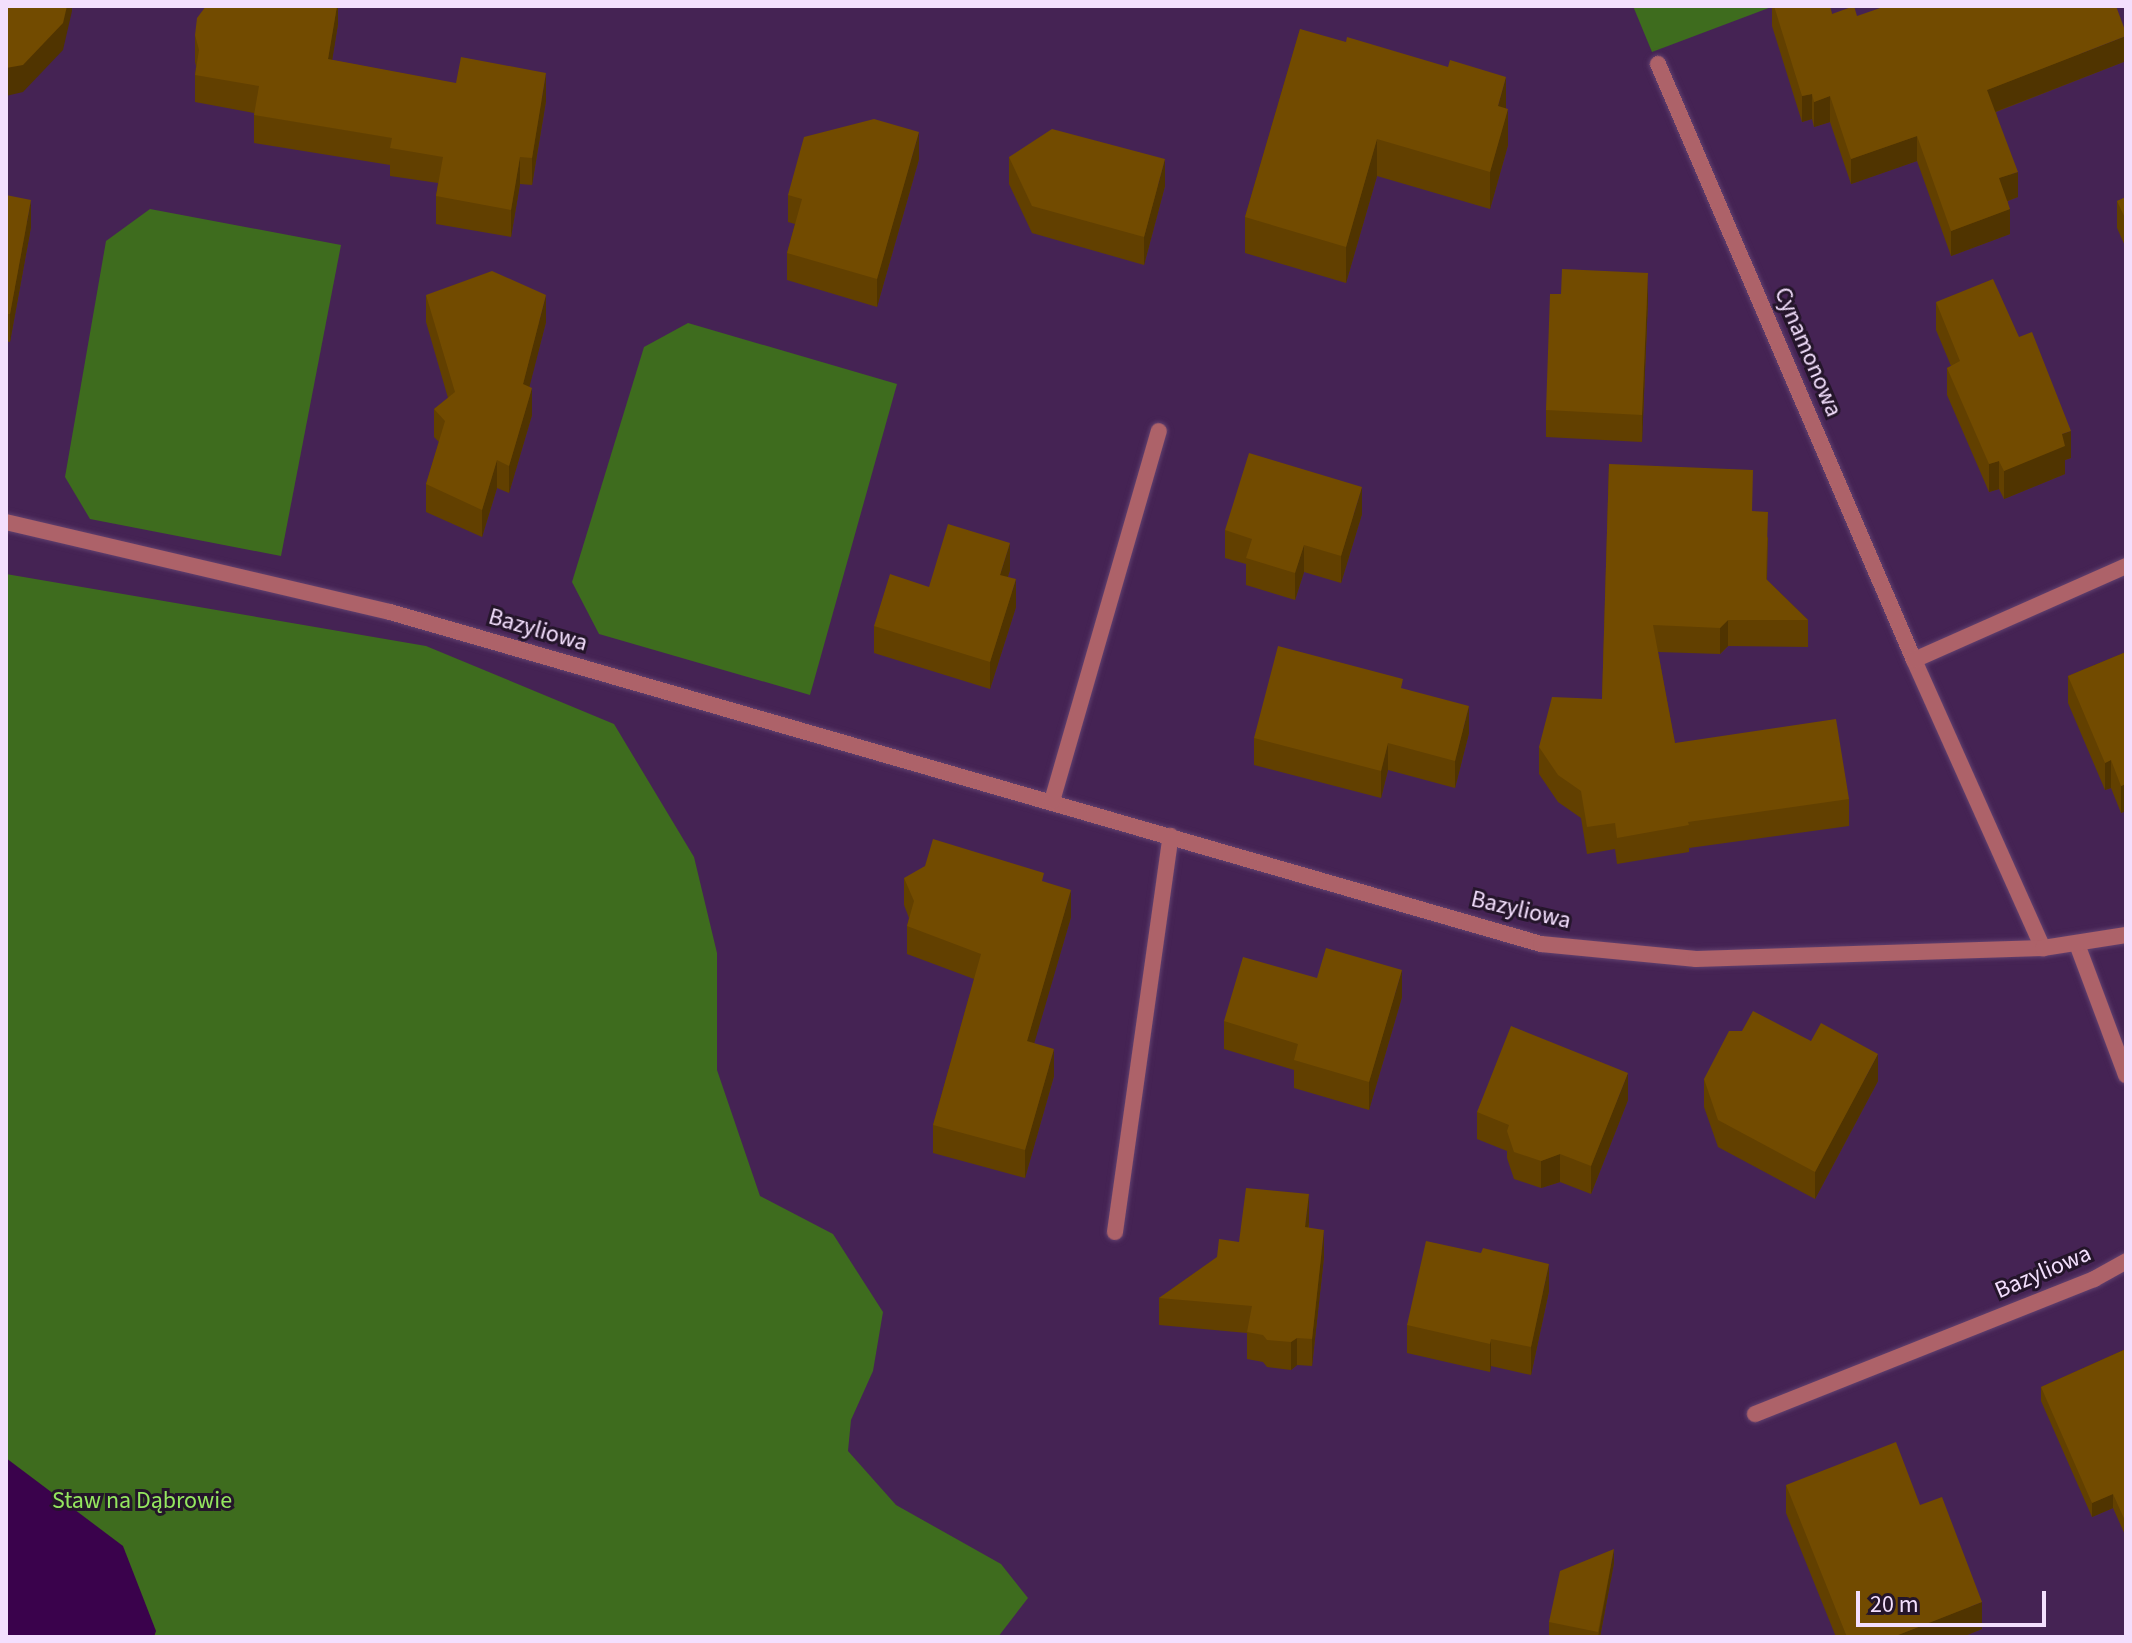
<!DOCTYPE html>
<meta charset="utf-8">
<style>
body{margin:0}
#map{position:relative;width:2132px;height:1643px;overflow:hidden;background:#452354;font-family:"Source Sans 3",sans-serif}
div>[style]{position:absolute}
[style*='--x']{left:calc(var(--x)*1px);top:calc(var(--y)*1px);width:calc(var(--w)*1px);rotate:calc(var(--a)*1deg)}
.green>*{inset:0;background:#3e6c1e}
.water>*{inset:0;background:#3a024c}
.roads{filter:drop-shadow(0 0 2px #61416f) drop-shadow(0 0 2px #61416f)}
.lane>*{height:16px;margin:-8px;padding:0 8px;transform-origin:8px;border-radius:8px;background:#ad6269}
.street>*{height:16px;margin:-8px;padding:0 8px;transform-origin:8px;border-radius:8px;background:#ad6269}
.wall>*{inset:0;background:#624000}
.shaded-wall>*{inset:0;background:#503400}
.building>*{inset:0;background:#724b00}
span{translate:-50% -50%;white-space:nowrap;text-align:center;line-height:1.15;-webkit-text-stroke:6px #24152a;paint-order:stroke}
.street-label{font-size:24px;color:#f3dffd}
.park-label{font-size:24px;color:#94e65f}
.frame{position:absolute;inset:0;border:8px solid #f3dffd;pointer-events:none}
.scale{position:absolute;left:1856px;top:1591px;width:190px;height:36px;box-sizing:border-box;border:4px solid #f3dffd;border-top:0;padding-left:10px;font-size:24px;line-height:28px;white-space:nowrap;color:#f3dffd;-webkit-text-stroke:6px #24152a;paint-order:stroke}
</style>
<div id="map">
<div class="green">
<i style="clip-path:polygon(1633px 6px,1774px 6px,1652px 52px)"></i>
<i style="clip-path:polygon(150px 209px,341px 245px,281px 556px,90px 519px,65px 477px,106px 241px)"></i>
<i style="clip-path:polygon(688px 323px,897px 384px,810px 695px,599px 634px,572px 582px,644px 347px)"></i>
<i style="clip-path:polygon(6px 574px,426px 646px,614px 724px,694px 857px,717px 953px,717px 1070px,760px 1196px,833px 1234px,883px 1312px,873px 1371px,851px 1420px,848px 1451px,896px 1505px,1001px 1564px,1028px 1598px,998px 1637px,6px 1637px)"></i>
</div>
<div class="water">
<i style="clip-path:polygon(6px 1458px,123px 1546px,156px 1631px,154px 1637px,6px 1637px)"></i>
</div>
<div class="roads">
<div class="lane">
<i style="--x:2077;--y:944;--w:140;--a:69.5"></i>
<i style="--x:1115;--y:1232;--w:400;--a:-82"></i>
<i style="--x:1755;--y:1414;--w:365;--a:-21.7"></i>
<i style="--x:2094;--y:1279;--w:37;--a:-29"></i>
</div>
<div class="street">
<i style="--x:1658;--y:64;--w:649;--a:66.76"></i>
<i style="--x:1914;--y:660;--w:316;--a:65.9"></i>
<i style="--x:6;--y:522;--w:394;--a:13.2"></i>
<i style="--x:390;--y:612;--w:1198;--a:16.09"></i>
<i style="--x:1541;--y:944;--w:156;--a:5.5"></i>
<i style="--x:1696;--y:959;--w:347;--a:-1.8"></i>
<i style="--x:2043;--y:948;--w:84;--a:-8.9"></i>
<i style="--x:1914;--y:660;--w:232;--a:-23.9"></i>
<i style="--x:1052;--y:801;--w:385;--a:-73.9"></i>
</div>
</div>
<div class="wall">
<i style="clip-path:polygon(338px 6px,338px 24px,332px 60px,546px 101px,532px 185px,520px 184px,511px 237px,436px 224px,436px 196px,438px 183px,390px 176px,390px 165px,254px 143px,254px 113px,195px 102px,195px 75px,196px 66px,195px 62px,195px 35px)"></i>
<i style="clip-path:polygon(1772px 6px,1830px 6px,1832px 14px,1857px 16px,2126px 61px,1996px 112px,2018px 197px,2008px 201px,2010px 234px,1951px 256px,1917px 161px,1851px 184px,1830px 122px,1814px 127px,1812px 119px,1802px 122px,1772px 26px)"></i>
<i style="clip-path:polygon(1300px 29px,1506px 108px,1508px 145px,1490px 209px,1377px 176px,1346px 283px,1245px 253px,1245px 217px)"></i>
<i style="clip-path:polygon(1009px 157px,1165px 186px,1144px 265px,1032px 233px,1009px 184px)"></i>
<i style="clip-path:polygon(919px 159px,877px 307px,787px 280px,787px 253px,795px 224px,788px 222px,788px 195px)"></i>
<i style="clip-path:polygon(6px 195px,31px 227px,10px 342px,6px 341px)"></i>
<i style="clip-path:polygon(2126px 197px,2126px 277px,2125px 274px,2125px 246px,2117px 228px,2117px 201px)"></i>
<i style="clip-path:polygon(1561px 294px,1648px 300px,1642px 442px,1546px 437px,1546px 410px)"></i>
<i style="clip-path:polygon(426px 295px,546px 322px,529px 387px,532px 415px,509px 493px,497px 488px,482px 537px,426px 512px,426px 484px,439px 442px,434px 437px,434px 409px,448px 398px,426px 322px)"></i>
<i style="clip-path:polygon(1936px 302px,2071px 458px,2065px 460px,2065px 474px,2004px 499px,1999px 489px,1989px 492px,1947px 395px,1947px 368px,1951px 366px,1936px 330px)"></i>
<i style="clip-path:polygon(1609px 464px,1753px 511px,1768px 538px,1767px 580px,1808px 620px,1808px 647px,1728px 646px,1720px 654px,1658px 652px,1675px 743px,1849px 799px,1849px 826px,1689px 848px,1689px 852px,1617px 864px,1615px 849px,1587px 854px,1581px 818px,1558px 802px,1539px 774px,1539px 747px,1602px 699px)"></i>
<i style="clip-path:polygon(1362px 514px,1341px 583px,1304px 572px,1295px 600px,1246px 585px,1246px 564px,1225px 558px,1225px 530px)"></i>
<i style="clip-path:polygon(1010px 570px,1008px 577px,1016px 607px,990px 689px,874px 653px,874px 626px,929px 587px)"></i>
<i style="clip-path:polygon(2126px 652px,2126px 811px,2121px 813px,2111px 788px,2105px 790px,2068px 703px,2068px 676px)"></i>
<i style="clip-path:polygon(1403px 689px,1469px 733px,1455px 788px,1388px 770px,1381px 798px,1254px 765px,1254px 738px)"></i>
<i style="clip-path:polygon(904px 878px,1044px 882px,1071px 917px,1034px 1043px,1054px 1076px,1025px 1178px,933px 1153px,933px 1125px,974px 979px,907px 954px,907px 926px,909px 918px,904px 905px)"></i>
<i style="clip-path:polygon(1317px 978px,1402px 997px,1369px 1110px,1294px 1088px,1294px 1070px,1224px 1049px,1224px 1021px)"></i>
<i style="clip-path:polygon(1704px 1079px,1878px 1081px,1815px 1199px,1718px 1147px,1704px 1107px)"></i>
<i style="clip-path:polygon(1628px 1100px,1591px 1194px,1560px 1182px,1541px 1188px,1514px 1179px,1507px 1158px,1507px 1151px,1477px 1139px,1477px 1112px)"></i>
<i style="clip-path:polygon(1309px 1222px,1309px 1228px,1324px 1257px,1312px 1366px,1297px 1365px,1291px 1370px,1267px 1367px,1263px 1362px,1247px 1359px,1247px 1333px,1159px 1325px,1159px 1298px,1239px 1242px)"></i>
<i style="clip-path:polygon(1549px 1291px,1531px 1375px,1491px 1366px,1490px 1372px,1407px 1353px,1407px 1325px)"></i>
<i style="clip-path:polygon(2126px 1349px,2126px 1537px,2113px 1508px,2092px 1517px,2041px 1401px,2041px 1387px)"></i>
<i style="clip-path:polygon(1786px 1485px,1920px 1505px,1982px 1629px,1962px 1637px,1836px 1637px,1786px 1513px)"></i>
<i style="clip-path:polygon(1614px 1563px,1600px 1637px,1549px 1636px,1549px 1622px)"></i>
</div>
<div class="shaded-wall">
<i style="clip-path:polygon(67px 6px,72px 6px,72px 11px,63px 50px,23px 92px,6px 96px,6px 68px)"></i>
<i style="clip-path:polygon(337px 6px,338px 6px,338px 24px,328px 86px,328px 59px)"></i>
<i style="clip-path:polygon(2126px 36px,2126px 61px,1987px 115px,1987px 90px)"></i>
<i style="clip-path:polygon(546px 73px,546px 101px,532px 185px,532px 158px)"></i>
<i style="clip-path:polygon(1506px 77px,1506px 113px,1498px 106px)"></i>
<i style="clip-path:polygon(1812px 94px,1812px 119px,1802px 122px,1802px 96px)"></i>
<i style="clip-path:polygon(1830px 96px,1830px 122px,1814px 127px,1814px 102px)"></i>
<i style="clip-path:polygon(1508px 109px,1508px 145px,1490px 209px,1490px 172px)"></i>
<i style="clip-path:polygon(919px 132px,919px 159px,877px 307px,877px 279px)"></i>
<i style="clip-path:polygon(1917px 136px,1917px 161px,1851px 184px,1851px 159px)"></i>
<i style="clip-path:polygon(1377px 139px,1377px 176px,1346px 283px,1346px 247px)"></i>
<i style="clip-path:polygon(520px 157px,520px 184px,511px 237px,511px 210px)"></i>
<i style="clip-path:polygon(1165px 159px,1165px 186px,1144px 265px,1144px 237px)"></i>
<i style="clip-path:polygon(2018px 172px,2018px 197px,1999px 204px,1999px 178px)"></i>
<i style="clip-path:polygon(31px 200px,31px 227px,10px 342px,10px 314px)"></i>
<i style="clip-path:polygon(2010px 209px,2010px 234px,1951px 256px,1951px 231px)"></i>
<i style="clip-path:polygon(1648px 273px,1648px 300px,1642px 442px,1642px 415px)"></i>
<i style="clip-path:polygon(546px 295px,546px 322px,523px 412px,523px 384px)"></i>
<i style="clip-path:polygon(532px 388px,532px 415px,509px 493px,509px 466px)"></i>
<i style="clip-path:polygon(2071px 431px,2071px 458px,2065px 460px,2065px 474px,2004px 499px,2004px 471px,2062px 434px)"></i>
<i style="clip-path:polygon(497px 460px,497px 488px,482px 537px,482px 510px)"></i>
<i style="clip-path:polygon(1999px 461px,1999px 489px,1989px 492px,1989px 464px)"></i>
<i style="clip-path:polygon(1362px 487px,1362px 514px,1341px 583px,1341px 556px)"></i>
<i style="clip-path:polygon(1010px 543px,1010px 570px,1000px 602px,1000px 575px)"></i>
<i style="clip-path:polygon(1304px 545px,1304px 572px,1295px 600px,1295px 573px)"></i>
<i style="clip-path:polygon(1016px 579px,1016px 607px,990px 689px,990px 662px)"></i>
<i style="clip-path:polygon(1728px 620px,1728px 646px,1720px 654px,1720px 628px)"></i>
<i style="clip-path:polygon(1469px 706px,1469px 733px,1455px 788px,1455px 761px)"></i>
<i style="clip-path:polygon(1388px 743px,1388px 770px,1381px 798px,1381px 771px)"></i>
<i style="clip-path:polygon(2111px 760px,2111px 788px,2105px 790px,2105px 763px)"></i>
<i style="clip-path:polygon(2126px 784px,2126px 811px,2121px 813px,2121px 786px)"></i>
<i style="clip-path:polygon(1071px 890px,1071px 917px,1027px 1068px,1027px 1041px)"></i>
<i style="clip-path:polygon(1402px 970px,1402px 997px,1369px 1110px,1369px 1082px)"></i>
<i style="clip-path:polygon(1054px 1049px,1054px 1076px,1025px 1178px,1025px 1150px)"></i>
<i style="clip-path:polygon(1878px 1054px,1878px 1081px,1815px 1199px,1815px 1172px)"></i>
<i style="clip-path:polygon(1628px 1073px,1628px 1100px,1591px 1194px,1591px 1166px)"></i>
<i style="clip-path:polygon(1560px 1154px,1560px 1182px,1541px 1188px,1541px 1161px)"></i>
<i style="clip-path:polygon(1309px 1194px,1309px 1222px,1305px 1255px,1305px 1227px)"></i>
<i style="clip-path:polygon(1324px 1230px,1324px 1257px,1312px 1366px,1312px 1339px)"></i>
<i style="clip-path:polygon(1549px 1264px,1549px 1291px,1531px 1375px,1531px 1347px)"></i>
<i style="clip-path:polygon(1297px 1338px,1297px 1365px,1291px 1370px,1291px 1342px)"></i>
<i style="clip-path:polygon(1491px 1339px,1491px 1366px,1490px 1372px,1490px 1344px)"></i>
<i style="clip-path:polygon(2113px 1494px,2113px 1508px,2092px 1517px,2092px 1503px)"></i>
<i style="clip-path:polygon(1614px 1549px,1614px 1563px,1600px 1637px,1598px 1637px)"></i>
<i style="clip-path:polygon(1982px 1602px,1982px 1629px,1962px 1637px,1893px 1637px)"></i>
</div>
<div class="building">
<i style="clip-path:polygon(6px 6px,67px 6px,63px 23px,23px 65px,6px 68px)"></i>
<i style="clip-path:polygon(206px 6px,337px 6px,328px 59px,456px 83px,461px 57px,546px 73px,532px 158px,520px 157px,511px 210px,436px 196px,443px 157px,390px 148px,392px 138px,254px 115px,259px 86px,195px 75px,199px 50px,195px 35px,197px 18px)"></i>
<i style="clip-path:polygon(1774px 6px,1830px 6px,1832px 14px,1854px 6px,1857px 16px,1886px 6px,2116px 6px,2126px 33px,2126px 36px,1987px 90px,2018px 172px,1999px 178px,2010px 209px,1951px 231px,1917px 136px,1851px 159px,1830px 96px,1814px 102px,1812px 94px,1802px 96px)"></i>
<i style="clip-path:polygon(1300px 29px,1346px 42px,1347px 37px,1448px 67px,1450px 60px,1506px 77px,1498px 106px,1508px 109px,1490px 172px,1377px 139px,1346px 247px,1245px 217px)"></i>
<i style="clip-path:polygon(874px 119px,919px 132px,877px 279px,787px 253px,802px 199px,788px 195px,804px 137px)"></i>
<i style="clip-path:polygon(1052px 129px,1165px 159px,1144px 237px,1032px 206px,1009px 157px)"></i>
<i style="clip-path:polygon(6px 195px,31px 200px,10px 314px,6px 314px)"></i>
<i style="clip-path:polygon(2126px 197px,2126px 220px,2117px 201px)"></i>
<i style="clip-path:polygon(1562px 269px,1648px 273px,1642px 415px,1546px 410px,1550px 294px,1561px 294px)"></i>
<i style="clip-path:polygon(492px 271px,546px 295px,523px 384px,532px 388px,509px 466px,497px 460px,482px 510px,426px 484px,445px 421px,434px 409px,455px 392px,426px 295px)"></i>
<i style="clip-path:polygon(1993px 279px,2019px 337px,2032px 332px,2071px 431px,2062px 434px,2065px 446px,2004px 471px,1999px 461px,1989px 464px,1947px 368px,1960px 361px,1936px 302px)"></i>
<i style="clip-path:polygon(1249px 453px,1362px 487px,1341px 556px,1304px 545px,1295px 573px,1246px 558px,1252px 539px,1225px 530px)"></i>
<i style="clip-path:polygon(1609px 464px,1753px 470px,1752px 511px,1768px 512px,1766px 579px,1808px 620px,1728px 620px,1720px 628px,1653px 625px,1675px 743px,1836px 719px,1849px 799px,1688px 822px,1689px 825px,1617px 838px,1615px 823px,1587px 827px,1581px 791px,1558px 775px,1539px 747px,1552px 697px,1602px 699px)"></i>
<i style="clip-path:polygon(948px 524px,1010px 543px,1000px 575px,1016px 579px,990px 662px,874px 626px,890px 574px,929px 587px)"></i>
<i style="clip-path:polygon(1278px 646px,1403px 679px,1401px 688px,1469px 706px,1455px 761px,1388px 743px,1381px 771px,1254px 738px)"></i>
<i style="clip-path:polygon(2126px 652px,2126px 784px,2121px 786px,2111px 760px,2105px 763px,2068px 676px)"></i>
<i style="clip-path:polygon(933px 839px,1044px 873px,1042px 881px,1071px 890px,1027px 1041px,1054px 1049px,1025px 1150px,933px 1125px,981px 954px,907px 926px,914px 901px,904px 878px,925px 866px)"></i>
<i style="clip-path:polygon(1326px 948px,1402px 970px,1369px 1082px,1294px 1060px,1298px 1044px,1224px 1021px,1243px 957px,1317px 978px)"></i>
<i style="clip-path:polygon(1753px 1011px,1811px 1041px,1821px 1023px,1878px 1054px,1815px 1172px,1718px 1120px,1704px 1079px,1729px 1031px,1742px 1031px)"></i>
<i style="clip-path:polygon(1511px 1026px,1628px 1073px,1591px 1166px,1560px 1154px,1541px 1161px,1514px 1152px,1507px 1131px,1509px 1125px,1477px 1112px)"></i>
<i style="clip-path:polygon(1246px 1188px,1309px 1194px,1305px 1227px,1324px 1230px,1312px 1339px,1297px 1338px,1291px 1342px,1267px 1340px,1263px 1335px,1247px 1332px,1252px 1306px,1159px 1298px,1217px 1257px,1219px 1239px,1239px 1242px)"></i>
<i style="clip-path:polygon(1426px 1241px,1481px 1253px,1483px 1248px,1549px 1264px,1531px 1347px,1491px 1339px,1490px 1344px,1407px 1325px)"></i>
<i style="clip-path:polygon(2126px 1349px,2126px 1523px,2113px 1494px,2092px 1503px,2041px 1387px)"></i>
<i style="clip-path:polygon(1896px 1442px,1920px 1505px,1942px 1497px,1982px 1602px,1893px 1637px,1847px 1637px,1786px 1485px)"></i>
<i style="clip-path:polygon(1614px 1549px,1598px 1632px,1549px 1622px,1560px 1571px)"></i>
</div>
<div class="street-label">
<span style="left:1808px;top:352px;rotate:67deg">Cynamonowa</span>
<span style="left:538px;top:630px;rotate:16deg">Bazyliowa</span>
<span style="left:1521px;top:910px;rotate:13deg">Bazyliowa</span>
<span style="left:2043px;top:1272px;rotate:-23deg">Bazyliowa</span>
</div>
<div class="park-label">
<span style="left:142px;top:1501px">Staw na Dąbrowie</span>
</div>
<div class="frame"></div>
<div class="scale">20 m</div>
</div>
